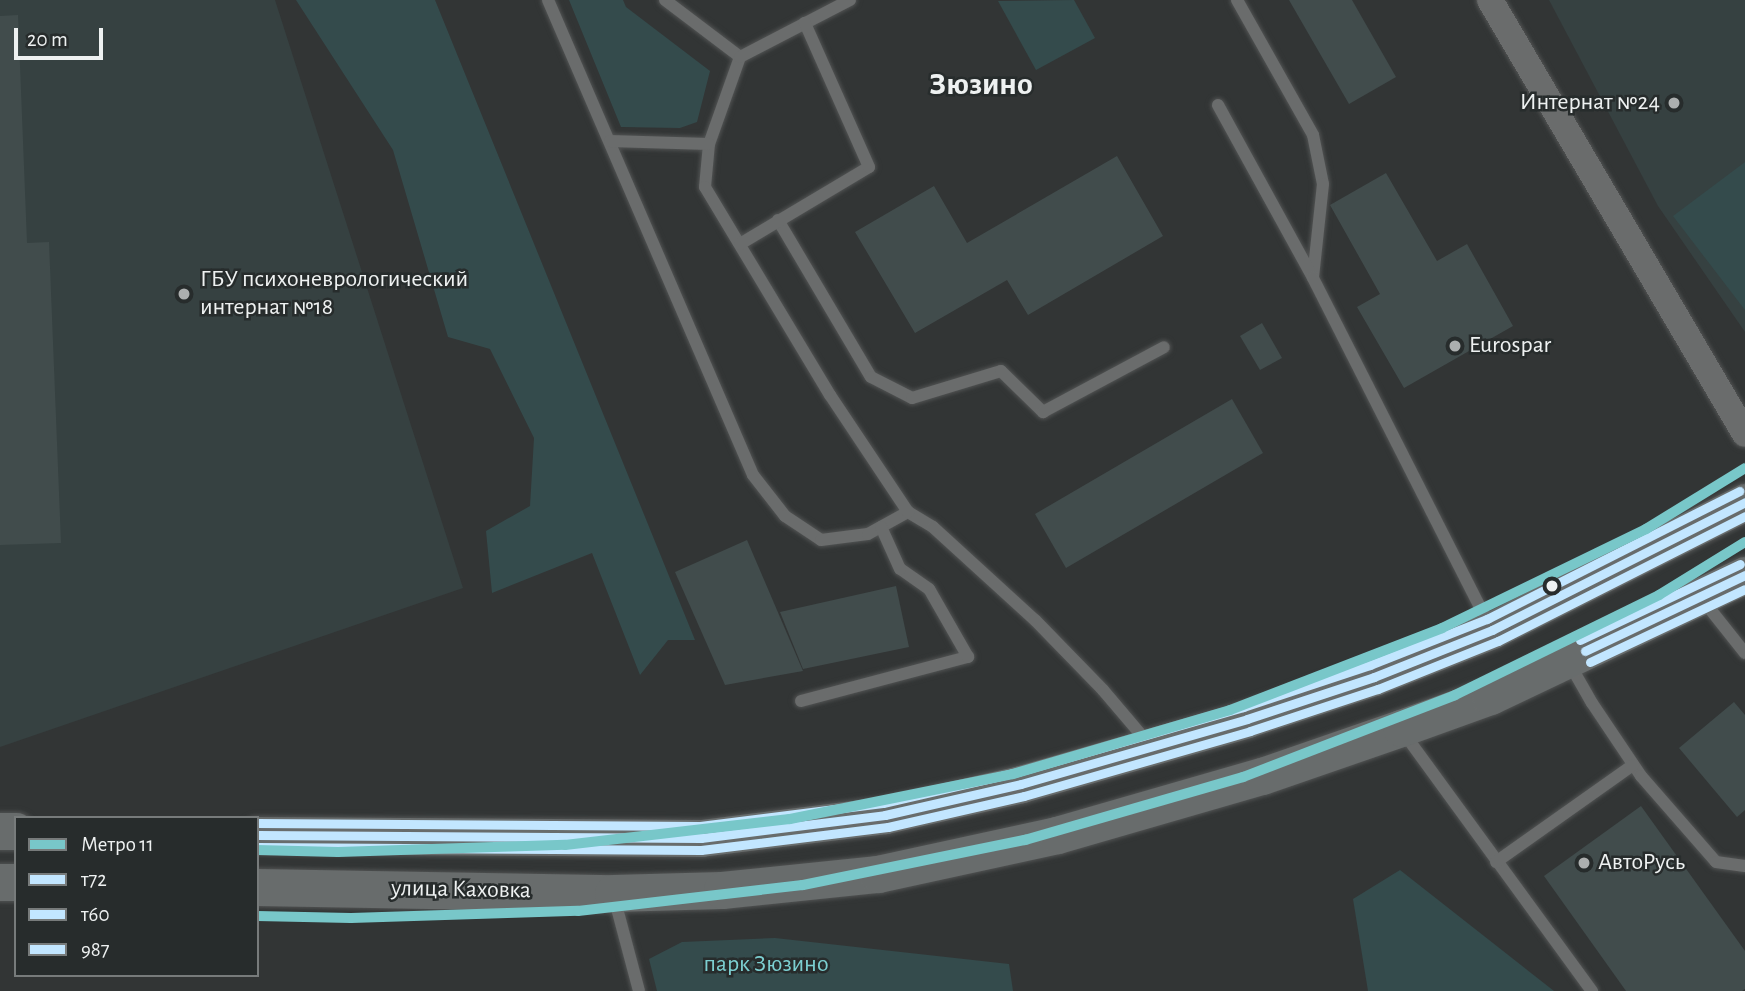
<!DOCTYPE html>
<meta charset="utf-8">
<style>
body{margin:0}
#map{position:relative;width:1745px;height:991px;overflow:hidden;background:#323535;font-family:"Alegreya Sans",sans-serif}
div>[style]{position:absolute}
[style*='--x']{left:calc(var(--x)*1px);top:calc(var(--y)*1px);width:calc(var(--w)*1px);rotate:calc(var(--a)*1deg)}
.built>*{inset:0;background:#364141}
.green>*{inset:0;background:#344b4c}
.building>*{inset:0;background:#414c4c}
.roads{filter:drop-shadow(0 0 2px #515353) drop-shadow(0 0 2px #515353)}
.lane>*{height:12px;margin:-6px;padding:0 6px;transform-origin:6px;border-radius:6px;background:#6a6c6c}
.street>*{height:26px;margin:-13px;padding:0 13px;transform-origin:13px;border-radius:13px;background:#6a6c6c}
.secondary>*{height:37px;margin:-18.5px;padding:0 18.5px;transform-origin:18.5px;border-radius:18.5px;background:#686c6c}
.bus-1>*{height:9px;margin:-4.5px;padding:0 4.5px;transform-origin:4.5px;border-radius:4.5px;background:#c2e6ff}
.bus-2>*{height:9px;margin:-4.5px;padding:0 4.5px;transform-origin:4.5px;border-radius:4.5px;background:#c2e6ff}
.bus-3>*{height:9px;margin:-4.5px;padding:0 4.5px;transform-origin:4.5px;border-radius:4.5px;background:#c2e6ff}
.metro-1>*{height:10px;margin:-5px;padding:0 5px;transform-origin:5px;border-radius:5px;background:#78c7c9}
.dots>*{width:19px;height:19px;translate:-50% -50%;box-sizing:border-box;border:4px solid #272c2c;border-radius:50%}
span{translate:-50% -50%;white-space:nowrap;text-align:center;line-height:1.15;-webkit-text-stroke:5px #272c2c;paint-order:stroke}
.poi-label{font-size:24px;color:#eef1f1}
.right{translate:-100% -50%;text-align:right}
.left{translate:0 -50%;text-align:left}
.street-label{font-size:24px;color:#eef1f1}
.park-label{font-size:24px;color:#7ccfd1}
.district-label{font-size:32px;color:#eef1f1;font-weight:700}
.legend{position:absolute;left:14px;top:816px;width:245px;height:161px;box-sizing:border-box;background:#272c2c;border:2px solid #777b7b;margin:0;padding:9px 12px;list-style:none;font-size:21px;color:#eef1f1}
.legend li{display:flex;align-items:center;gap:14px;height:35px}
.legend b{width:35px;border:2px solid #777b7b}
.scale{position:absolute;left:14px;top:28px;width:89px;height:32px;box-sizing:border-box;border:4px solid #eef1f1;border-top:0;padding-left:9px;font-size:21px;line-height:24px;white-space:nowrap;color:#eef1f1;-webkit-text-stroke:5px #272c2c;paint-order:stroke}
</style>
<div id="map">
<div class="built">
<i style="clip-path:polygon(0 0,275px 0,463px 588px,0 747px)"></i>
<i style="clip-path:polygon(1549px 0,1745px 0,1745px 332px,1658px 206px)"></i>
</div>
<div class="green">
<i style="clip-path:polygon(296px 0,435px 0,695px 640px,668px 640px,640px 675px,592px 553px,492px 593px,486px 531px,530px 506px,534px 438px,490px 349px,448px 337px,393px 150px)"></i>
<i style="clip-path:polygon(569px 0,623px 0,626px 7px,710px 71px,697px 122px,680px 128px,621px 127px)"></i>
<i style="clip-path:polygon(1074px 0,1095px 38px,1036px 70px,998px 1px)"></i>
<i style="clip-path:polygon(1745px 162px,1745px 310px,1673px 216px)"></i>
<i style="clip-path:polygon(1400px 870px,1554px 991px,1368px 991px,1353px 899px)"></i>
<i style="clip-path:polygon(775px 938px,1009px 964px,1013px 991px,657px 991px,649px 959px,682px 942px)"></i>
</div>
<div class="building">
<i style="clip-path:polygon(1289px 0,1352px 0,1396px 77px,1349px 104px)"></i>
<i style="clip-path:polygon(18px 15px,27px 243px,49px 242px,61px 543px,0 545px,0 16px)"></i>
<i style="clip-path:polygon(1117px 156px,1163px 236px,1028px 315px,1007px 280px,915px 333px,855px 232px,934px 186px,967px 243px)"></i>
<i style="clip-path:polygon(1386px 173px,1437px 261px,1467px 244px,1513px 326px,1404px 388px,1357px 307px,1380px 294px,1330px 205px)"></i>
<i style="clip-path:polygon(1262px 323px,1282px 358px,1260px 370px,1240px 336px)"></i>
<i style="clip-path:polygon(1232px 399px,1263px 453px,1066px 568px,1035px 514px)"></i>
<i style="clip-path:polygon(747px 540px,803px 671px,725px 685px,675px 572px)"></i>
<i style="clip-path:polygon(896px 586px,909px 647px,803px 669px,780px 612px)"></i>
<i style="clip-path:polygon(1734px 702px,1745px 715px,1745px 810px,1737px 817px,1679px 748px)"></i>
<i style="clip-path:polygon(1641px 806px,1745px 951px,1745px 989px,1742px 991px,1626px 991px,1544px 876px)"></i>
</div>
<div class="roads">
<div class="lane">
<i style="--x:548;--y:0;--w:517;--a:66.66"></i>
<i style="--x:753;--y:475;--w:52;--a:52"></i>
<i style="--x:785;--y:516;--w:43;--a:33.7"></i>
<i style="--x:821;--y:540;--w:47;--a:-7.3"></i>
<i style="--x:868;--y:534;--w:46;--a:-28.8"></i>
<i style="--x:908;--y:512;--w:29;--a:31"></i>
<i style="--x:933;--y:527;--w:138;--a:42.4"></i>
<i style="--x:1035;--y:620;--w:98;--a:45.8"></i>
<i style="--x:1103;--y:690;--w:71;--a:49.6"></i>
<i style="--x:665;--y:0;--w:94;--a:37.2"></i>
<i style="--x:740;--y:57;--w:92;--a:109.6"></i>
<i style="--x:709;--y:144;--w:43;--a:95.3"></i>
<i style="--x:705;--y:187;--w:243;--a:59"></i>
<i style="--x:830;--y:395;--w:141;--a:56.3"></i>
<i style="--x:1237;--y:0;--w:155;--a:60.6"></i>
<i style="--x:1313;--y:135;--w:50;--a:78.5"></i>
<i style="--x:1323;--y:184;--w:94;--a:96.1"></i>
<i style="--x:740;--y:57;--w:124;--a:-27.4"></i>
<i style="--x:1218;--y:105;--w:197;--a:61.2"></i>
<i style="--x:1313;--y:278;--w:391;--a:63.1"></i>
<i style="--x:610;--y:141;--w:99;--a:1.7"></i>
<i style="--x:778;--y:220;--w:182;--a:59.4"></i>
<i style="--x:871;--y:377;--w:46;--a:27.1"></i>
<i style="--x:912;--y:398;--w:93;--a:-16.9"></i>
<i style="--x:1001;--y:371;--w:59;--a:44.3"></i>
<i style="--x:1043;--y:412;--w:137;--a:-28.2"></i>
<i style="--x:740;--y:244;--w:150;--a:-30.8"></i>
<i style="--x:869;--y:167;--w:158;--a:-114"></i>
<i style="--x:1702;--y:599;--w:69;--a:51.5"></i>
<i style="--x:1568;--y:661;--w:48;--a:60.3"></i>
<i style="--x:1592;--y:703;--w:88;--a:56.1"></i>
<i style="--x:1641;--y:776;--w:114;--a:48.9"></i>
<i style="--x:1716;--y:862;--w:29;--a:8"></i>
<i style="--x:801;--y:701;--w:173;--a:-14.8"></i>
<i style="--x:968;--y:657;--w:78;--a:-119.8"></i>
<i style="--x:929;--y:589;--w:35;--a:-145"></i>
<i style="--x:900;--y:569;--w:46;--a:-114.3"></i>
<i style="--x:1403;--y:732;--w:321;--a:53.9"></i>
<i style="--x:1496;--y:862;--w:168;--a:-35.3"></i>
<i style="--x:614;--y:897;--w:97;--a:75.1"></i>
</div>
<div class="street">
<i style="--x:1490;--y:0;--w:503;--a:59.56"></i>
</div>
<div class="secondary">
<i style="--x:0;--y:831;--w:16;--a:0"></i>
<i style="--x:257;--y:835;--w:444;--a:0.4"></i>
<i style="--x:701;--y:838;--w:185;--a:-7.1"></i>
<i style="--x:885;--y:815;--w:139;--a:-12.8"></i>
<i style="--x:1021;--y:784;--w:235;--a:-16"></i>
<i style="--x:1247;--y:719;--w:134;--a:-18.3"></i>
<i style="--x:1374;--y:677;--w:127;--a:-21.7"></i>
<i style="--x:1492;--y:630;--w:284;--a:-26.8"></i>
<i style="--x:0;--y:882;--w:16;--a:0"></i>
<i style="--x:257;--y:887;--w:356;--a:1"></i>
<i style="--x:613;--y:893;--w:109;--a:-1.6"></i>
<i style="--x:722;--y:890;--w:157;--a:-5.9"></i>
<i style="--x:878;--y:874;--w:183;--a:-12.3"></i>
<i style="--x:1057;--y:835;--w:213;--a:-16.1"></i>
<i style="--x:1262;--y:776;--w:147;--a:-19.1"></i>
<i style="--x:1401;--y:728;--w:95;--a:-19.8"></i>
<i style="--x:1490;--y:696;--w:282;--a:-25.4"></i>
</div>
</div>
<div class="bus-1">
<i style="--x:1585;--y:651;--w:177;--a:-25.4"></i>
<i style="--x:257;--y:835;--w:444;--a:0.4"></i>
<i style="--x:701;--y:838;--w:185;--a:-7.1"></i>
<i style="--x:885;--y:815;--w:139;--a:-12.8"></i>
<i style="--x:1021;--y:784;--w:235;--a:-16"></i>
<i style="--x:1247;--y:719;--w:134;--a:-18.3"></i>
<i style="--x:1374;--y:677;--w:127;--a:-21.7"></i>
<i style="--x:1492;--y:630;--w:284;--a:-26.8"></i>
</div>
<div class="bus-2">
<i style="--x:1590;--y:662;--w:171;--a:-25.2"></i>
<i style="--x:257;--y:847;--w:444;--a:0.4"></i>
<i style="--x:701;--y:850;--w:188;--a:-7"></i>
<i style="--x:888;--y:827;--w:139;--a:-12.8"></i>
<i style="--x:1024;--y:796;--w:235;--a:-16"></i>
<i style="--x:1250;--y:731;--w:135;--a:-18.2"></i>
<i style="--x:1378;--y:689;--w:129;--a:-21.8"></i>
<i style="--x:1498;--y:641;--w:277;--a:-26.8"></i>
</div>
<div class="bus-3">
<i style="--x:1580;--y:640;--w:177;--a:-25.4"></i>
<i style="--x:257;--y:823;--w:443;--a:0.4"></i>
<i style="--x:700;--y:826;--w:184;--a:-7.2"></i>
<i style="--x:883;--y:803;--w:139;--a:-12.9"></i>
<i style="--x:1018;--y:772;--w:234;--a:-16.1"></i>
<i style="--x:1243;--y:707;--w:134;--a:-18.3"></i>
<i style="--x:1370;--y:665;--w:126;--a:-21.5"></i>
<i style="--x:1487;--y:619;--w:283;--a:-26.9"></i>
</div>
<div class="metro-1">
<i style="--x:257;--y:850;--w:81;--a:1.4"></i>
<i style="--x:338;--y:852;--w:227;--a:-1.8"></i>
<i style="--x:565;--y:845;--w:226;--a:-6.6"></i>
<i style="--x:790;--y:819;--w:227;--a:-11.4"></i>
<i style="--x:1013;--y:774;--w:226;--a:-16.4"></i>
<i style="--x:1230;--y:710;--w:227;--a:-21.1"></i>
<i style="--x:1442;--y:628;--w:227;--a:-25.9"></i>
<i style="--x:1646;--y:529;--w:116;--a:-31.6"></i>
<i style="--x:257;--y:916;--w:94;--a:1.2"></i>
<i style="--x:351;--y:918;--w:227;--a:-1.8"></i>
<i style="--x:578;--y:911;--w:226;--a:-6.6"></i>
<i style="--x:803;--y:885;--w:227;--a:-11.5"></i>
<i style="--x:1025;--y:840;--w:227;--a:-16.1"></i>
<i style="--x:1243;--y:777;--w:227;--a:-21.1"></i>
<i style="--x:1455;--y:695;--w:227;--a:-26.1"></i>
<i style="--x:1659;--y:595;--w:101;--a:-31.6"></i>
</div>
<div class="dots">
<i style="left:1674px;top:103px;background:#acafaf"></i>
<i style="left:184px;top:294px;background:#acafaf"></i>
<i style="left:1455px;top:346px;background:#acafaf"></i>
<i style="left:1552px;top:586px;background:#eef1f1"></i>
<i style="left:1584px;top:863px;background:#acafaf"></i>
</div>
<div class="poi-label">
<span class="right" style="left:1660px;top:103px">Интернат №24</span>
<span class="left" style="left:200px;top:294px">ГБУ психоневрологический<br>интернат №18</span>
<span class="left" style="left:1469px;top:346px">Eurospar</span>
<span class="left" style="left:1598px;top:863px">АвтоРусь</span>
</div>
<div class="street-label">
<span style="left:461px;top:890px;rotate:1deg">улица Каховка</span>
</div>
<div class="park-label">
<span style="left:766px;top:965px">парк Зюзино</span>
</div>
<div class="district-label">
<span style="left:981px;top:84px">Зюзино</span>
</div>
<ul class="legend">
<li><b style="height:9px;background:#78c7c9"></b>Метро 11</li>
<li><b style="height:9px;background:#c2e6ff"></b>т72</li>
<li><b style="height:9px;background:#c2e6ff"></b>т60</li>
<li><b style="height:9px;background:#c2e6ff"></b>987</li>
</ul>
<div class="scale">20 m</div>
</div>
